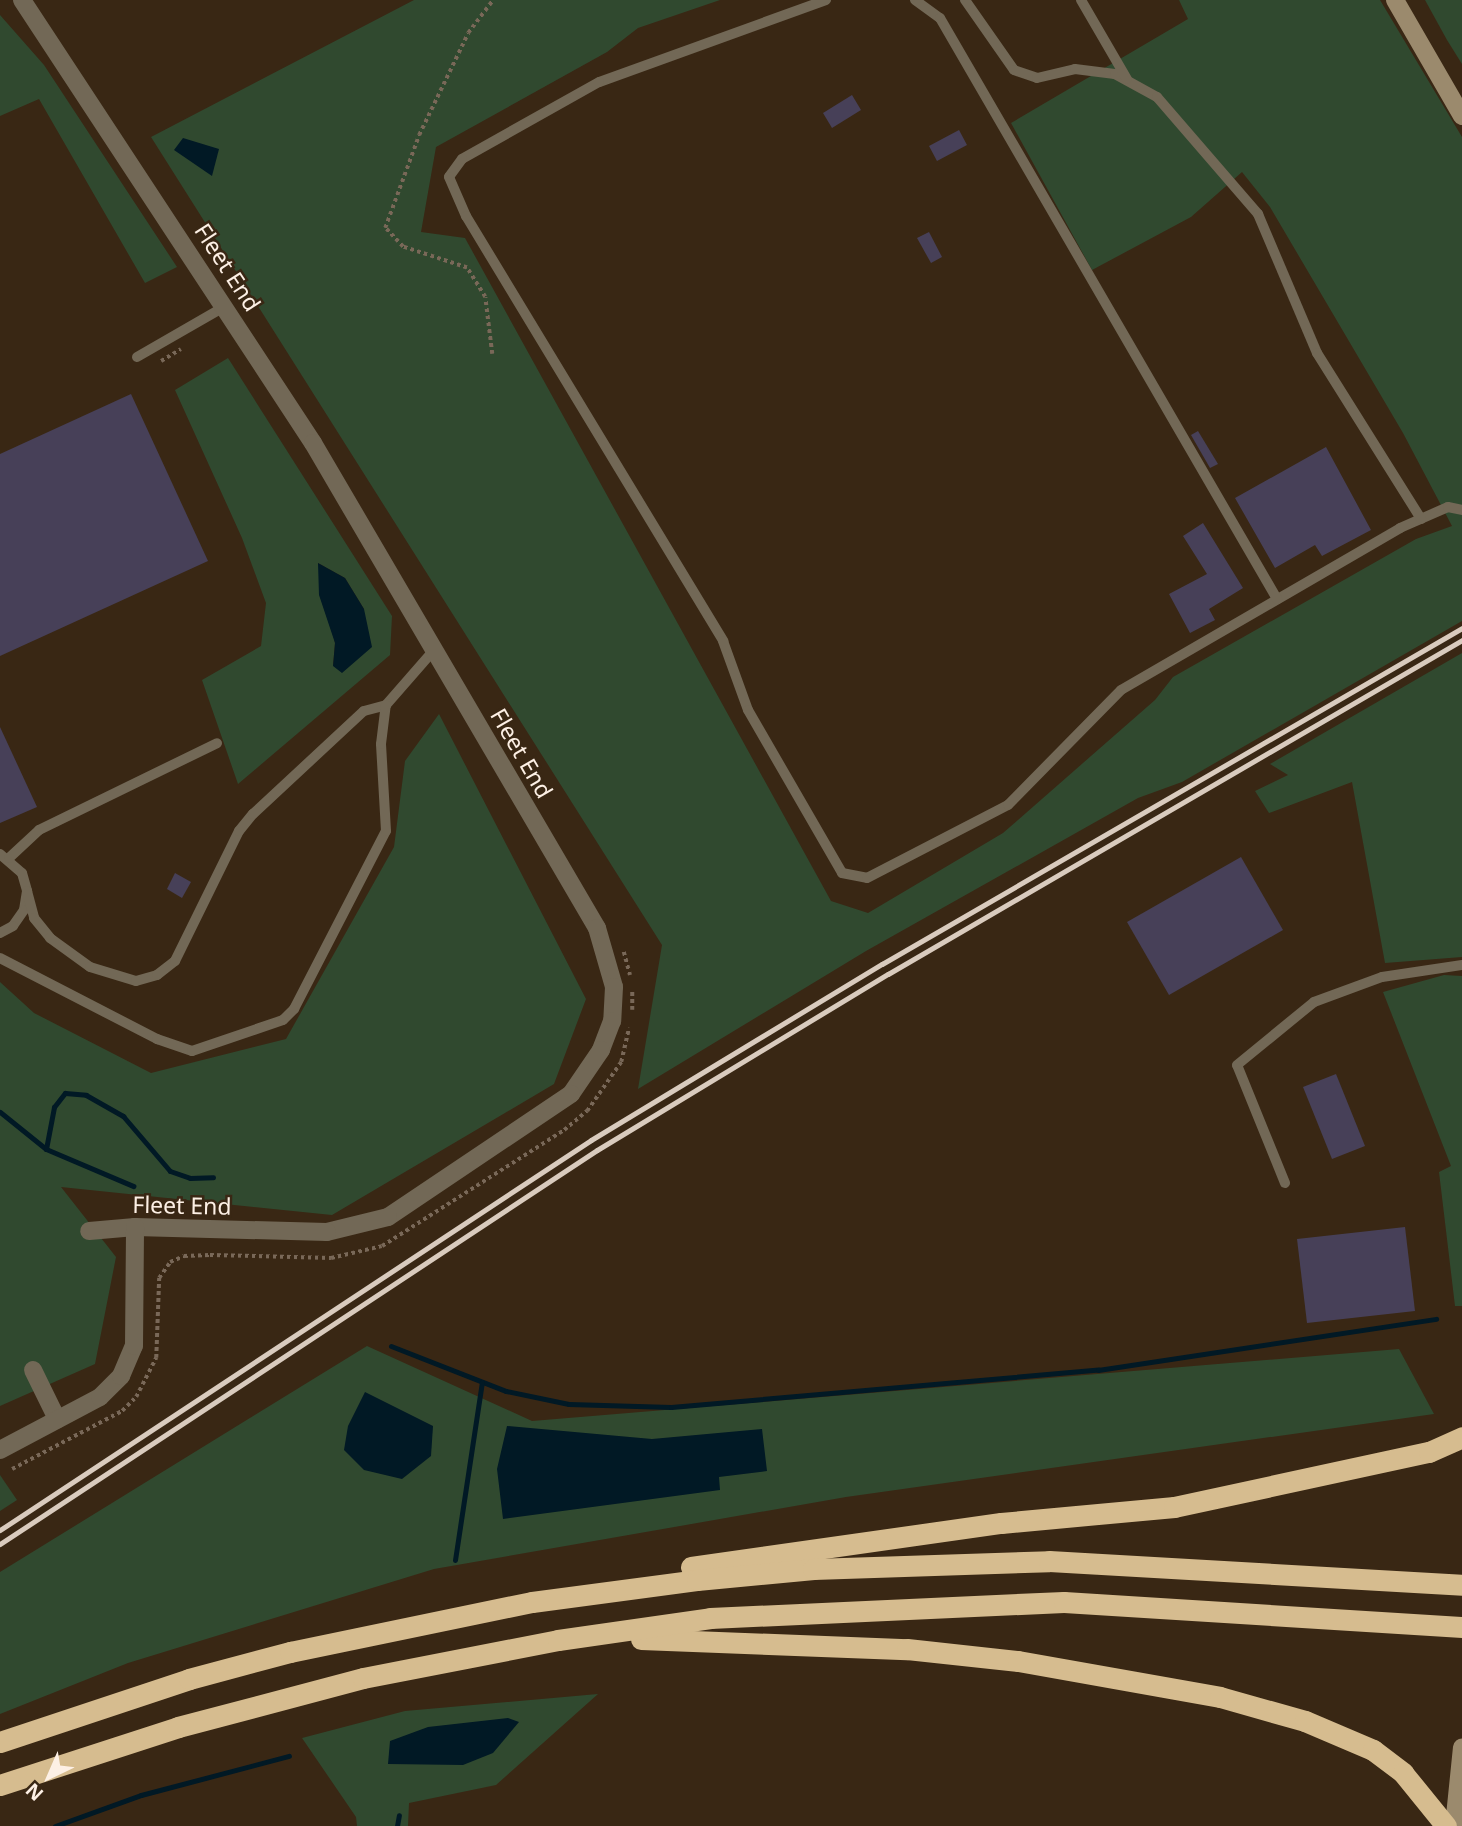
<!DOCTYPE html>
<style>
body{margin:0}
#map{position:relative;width:1462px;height:1826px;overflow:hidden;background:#392714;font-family:"Noto Sans",sans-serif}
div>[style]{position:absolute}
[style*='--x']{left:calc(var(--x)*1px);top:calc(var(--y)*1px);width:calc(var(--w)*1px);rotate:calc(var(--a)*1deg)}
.green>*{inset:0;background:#30492f}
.water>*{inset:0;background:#011925}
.stream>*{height:5px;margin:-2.5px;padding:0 2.5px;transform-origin:2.5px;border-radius:2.5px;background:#011925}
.building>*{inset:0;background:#474058}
.path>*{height:3.5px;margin-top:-1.75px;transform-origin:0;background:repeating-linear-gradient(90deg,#796858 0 3.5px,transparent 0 7px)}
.lane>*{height:10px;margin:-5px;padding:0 5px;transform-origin:5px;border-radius:5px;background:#726856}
.street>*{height:18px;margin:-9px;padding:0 9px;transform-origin:9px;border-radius:9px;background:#726856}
.secondary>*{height:18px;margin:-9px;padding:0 9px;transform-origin:9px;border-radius:9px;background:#9b8a6d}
.highway>*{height:21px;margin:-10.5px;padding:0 10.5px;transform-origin:10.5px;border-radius:10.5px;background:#d6bc8f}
.rail>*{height:5px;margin:-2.5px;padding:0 2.5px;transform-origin:2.5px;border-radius:2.5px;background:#d9cbbe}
span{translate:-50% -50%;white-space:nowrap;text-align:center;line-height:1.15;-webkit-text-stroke:5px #392714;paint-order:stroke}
.street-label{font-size:23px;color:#fdf0e5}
.north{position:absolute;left:14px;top:1742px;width:70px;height:70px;-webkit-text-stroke:5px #392714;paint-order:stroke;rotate:224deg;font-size:19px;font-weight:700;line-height:28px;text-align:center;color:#fdf0e5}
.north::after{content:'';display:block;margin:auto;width:24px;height:32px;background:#fdf0e5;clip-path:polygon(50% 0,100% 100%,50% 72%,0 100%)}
</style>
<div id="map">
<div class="green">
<i style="clip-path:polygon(414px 0,720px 0,638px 28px,607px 52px,436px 147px,421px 232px,465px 238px,831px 901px,868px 913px,1003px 833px,1155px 700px,1173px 677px,1416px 539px,1452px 526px,1403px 433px,1270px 207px,1242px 172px,1191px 217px,1092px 270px,1011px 123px,1188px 19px,1179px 0,1380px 0,1462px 137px,1462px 621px,1182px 782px,1138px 798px,866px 951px,638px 1089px,662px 945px,151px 137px)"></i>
<i style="clip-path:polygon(1425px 0,1462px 0,1462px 64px,1447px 40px)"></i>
<i style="clip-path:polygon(0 15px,44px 65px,177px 267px,145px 283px,39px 99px,0 116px)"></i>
<i style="clip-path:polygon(evenodd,228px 358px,392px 616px,390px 655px,238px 784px,202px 680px,261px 646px,266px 603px,242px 538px,175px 390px,228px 358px,318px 563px,345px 578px,364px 609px,333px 666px,335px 643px,318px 563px)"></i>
<i style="clip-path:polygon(1462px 653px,1462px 957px,1385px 963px,1352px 782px,1269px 813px,1255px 791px,1288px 775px,1270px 764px)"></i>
<i style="clip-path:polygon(439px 714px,586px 999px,554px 1084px,332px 1215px,61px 1187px,116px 1257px,95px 1364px,0 1406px,0 982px,34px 1013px,151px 1073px,286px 1039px,394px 847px,405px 761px)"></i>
<i style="clip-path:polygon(1444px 975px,1462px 976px,1462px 1306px,1455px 1306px,1439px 1172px,1451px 1166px,1383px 992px)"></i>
<i style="clip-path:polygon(367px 1346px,532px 1421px,1399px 1349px,1434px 1414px,846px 1497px,434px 1569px,128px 1663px,0 1714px,0 1572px)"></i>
<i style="clip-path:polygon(0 1475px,17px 1500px,0 1511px)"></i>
<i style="clip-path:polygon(598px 1694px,496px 1785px,409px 1803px,408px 1826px,357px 1826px,356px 1817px,302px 1738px,405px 1711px)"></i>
</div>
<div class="water">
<i style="clip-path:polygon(183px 138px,219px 149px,212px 176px,174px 150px)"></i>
<i style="clip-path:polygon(318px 563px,345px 578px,364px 609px,372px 647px,342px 673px,333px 666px,335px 643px,319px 595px)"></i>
<i style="clip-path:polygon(365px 1392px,433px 1426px,431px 1456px,402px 1479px,364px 1470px,344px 1450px,348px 1426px)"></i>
<i style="clip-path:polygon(507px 1426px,652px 1439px,762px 1429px,767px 1471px,719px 1477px,720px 1490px,503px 1519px,497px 1469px)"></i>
<i style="clip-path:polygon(508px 1718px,519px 1722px,493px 1753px,463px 1765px,388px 1764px,390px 1741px,428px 1727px)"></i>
</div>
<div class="stream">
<i style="--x:0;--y:1112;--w:59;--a:38.8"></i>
<i style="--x:46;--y:1149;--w:95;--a:23"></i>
<i style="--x:46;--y:1149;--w:43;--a:-79.2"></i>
<i style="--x:54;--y:1107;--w:18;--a:-52"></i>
<i style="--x:65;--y:1093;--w:21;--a:5"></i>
<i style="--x:86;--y:1095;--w:43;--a:29.6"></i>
<i style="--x:123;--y:1116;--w:72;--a:49.5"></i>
<i style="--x:170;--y:1171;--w:21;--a:19"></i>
<i style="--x:190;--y:1178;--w:23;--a:-2"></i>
<i style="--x:391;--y:1346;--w:123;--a:21.4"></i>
<i style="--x:506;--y:1391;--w:64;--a:11.7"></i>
<i style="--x:569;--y:1404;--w:102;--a:1.7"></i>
<i style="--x:671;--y:1407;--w:429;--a:-5"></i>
<i style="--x:1098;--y:1370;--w:342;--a:-8.6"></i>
<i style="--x:455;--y:1560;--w:180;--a:-81.4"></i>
<i style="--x:55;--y:1826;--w:91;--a:-19.8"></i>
<i style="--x:141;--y:1795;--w:153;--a:-14.8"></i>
<i style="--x:397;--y:1826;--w:11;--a:-80"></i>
</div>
<div class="building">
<i style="clip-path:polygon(852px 95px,861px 110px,832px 128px,823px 113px)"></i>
<i style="clip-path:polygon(959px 130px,967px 145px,937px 161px,929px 146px)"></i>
<i style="clip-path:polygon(929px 232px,942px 257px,931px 263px,917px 238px)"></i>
<i style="clip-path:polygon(131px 394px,208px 561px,0 656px,0 454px)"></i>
<i style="clip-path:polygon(1198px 431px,1218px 464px,1210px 468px,1191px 435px)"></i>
<i style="clip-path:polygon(1326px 447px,1371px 530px,1322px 556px,1315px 545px,1275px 568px,1235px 498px)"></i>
<i style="clip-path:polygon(1203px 523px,1243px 588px,1209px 609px,1215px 620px,1190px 633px,1169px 594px,1207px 574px,1183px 536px)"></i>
<i style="clip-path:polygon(0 727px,37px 807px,0 823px)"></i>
<i style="clip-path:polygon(1241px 857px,1283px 930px,1169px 995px,1127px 922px)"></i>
<i style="clip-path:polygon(175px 873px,191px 882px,182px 898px,167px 889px)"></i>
<i style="clip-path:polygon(1336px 1074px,1365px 1146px,1332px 1159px,1303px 1087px)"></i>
<i style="clip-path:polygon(1405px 1227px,1415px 1311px,1307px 1323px,1297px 1239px)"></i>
</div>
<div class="path">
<i style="--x:492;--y:354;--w:57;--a:-97"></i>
<i style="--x:485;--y:297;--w:34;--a:-122"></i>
<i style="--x:467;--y:268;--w:67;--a:-161.8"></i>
<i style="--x:403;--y:247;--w:26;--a:-133"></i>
<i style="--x:385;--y:228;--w:99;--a:-69.9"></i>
<i style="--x:419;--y:135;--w:113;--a:-64.3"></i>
<i style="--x:468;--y:33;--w:41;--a:-52.9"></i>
<i style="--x:161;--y:361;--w:23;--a:-31"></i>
<i style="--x:624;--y:952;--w:24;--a:75"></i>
<i style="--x:632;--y:1010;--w:20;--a:-90"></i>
<i style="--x:12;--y:1469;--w:124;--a:-27.8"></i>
<i style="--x:122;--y:1411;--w:20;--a:-45"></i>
<i style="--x:136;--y:1397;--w:44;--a:-62.9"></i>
<i style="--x:156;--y:1358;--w:80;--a:-87.9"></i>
<i style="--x:159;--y:1278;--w:19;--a:-55"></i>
<i style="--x:170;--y:1262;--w:15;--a:-23"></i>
<i style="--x:184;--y:1256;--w:26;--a:-2"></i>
<i style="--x:210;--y:1255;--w:121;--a:1.4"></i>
<i style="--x:331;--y:1258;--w:52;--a:-13.2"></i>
<i style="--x:382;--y:1246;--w:216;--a:-32.5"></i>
<i style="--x:564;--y:1130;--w:30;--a:-40"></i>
<i style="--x:587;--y:1111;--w:60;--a:-55.2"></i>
<i style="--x:621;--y:1062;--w:35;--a:-77"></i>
</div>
<div class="lane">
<i style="--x:826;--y:0;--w:241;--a:160.1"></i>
<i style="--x:599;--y:82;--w:157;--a:150.7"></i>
<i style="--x:462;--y:159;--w:22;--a:126"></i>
<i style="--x:449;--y:177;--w:43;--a:66.4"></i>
<i style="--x:466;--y:216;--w:497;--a:58.8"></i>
<i style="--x:723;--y:641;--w:73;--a:70.1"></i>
<i style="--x:748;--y:710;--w:188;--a:60"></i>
<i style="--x:842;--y:873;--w:25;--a:11"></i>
<i style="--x:867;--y:878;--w:159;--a:-27.4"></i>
<i style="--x:1008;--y:805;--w:161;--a:-45.5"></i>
<i style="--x:1121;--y:690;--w:323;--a:-30.1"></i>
<i style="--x:1400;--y:528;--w:52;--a:-23.6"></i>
<i style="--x:1448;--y:507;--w:14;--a:12"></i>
<i style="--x:915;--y:0;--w:31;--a:36"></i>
<i style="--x:940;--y:18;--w:672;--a:59.88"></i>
<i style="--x:965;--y:0;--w:85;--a:55"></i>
<i style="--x:1014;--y:70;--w:24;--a:19"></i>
<i style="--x:1037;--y:78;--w:39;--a:-13"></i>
<i style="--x:1075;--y:69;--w:40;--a:7.1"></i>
<i style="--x:1115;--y:74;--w:48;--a:28.7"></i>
<i style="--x:1157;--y:97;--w:155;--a:49.2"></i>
<i style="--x:1258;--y:214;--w:151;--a:67"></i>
<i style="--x:1317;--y:353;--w:196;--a:57.9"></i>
<i style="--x:1081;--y:0;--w:91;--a:59.8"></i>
<i style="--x:137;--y:357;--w:100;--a:-29.9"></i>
<i style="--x:0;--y:854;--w:29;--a:41"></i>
<i style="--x:22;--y:873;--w:19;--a:74"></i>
<i style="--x:27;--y:891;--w:19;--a:99"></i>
<i style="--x:24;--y:910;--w:19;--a:125"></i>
<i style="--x:13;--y:926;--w:15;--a:152"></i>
<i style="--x:9;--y:858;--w:41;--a:-43"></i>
<i style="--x:39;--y:830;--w:198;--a:-26"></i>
<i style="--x:27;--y:891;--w:28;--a:75"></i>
<i style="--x:34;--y:918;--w:26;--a:51"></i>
<i style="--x:50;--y:938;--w:49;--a:35.9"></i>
<i style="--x:90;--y:967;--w:48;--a:16.9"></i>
<i style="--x:136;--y:981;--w:22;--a:-16"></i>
<i style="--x:157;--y:975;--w:23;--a:-38"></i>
<i style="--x:175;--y:961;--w:145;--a:-63.8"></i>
<i style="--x:239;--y:831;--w:22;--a:-51"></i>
<i style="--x:253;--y:814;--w:151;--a:-42.9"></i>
<i style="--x:364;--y:711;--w:23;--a:-15"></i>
<i style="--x:386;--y:705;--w:73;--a:-48.9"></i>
<i style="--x:0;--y:958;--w:177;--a:27.3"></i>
<i style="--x:157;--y:1039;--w:37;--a:19"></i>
<i style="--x:192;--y:1051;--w:96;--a:-18.8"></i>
<i style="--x:283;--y:1020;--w:16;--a:-45"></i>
<i style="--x:294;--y:1009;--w:200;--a:-62.7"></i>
<i style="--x:386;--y:831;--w:87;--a:-93.3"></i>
<i style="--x:381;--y:744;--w:39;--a:-83"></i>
<i style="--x:1285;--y:1183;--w:127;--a:-112.1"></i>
<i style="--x:1237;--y:1065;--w:99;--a:-39.3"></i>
<i style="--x:1314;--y:1002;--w:72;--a:-20.2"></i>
<i style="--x:1382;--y:977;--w:81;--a:-8.5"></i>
</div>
<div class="street">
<i style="--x:22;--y:0;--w:530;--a:56.7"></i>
<i style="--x:313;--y:443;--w:562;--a:59.65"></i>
<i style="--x:597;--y:928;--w:61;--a:73.9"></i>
<i style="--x:614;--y:987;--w:34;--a:93"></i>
<i style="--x:612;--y:1021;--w:31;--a:111"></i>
<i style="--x:601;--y:1050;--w:53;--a:124.3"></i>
<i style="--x:571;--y:1094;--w:220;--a:146.1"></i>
<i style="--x:388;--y:1217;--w:63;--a:166.2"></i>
<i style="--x:327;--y:1232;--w:192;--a:-178.5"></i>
<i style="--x:135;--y:1227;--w:46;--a:175"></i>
<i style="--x:33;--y:1370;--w:55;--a:63.9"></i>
<i style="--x:0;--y:1450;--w:113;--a:-27.9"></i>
<i style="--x:100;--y:1397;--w:30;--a:-45"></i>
<i style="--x:121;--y:1376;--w:33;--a:-67"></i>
<i style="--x:134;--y:1346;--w:119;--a:-89.5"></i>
</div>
<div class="secondary">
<i style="--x:1395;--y:0;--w:134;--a:60"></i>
<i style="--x:1454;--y:1826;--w:79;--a:-84.2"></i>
</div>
<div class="highway">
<i style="--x:691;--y:1567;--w:313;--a:-8.1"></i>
<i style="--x:1001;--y:1523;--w:174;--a:-5.3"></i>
<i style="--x:1174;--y:1507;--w:261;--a:-12.2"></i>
<i style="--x:1429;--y:1452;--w:36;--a:-24"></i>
<i style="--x:641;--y:1639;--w:266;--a:2.2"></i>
<i style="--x:907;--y:1649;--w:112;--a:6.2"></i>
<i style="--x:1018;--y:1661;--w:205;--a:10.1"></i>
<i style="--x:1220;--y:1697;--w:88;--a:15.8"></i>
<i style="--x:1305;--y:1721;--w:74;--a:23.1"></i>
<i style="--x:1373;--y:1750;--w:38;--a:37"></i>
<i style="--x:1403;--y:1773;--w:68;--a:50.9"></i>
<i style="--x:0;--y:1742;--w:199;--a:-18.4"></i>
<i style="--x:189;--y:1679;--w:105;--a:-15"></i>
<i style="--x:290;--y:1652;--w:247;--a:-11.7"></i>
<i style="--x:532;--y:1602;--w:166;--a:-7.6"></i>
<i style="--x:697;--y:1580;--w:117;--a:-5.4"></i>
<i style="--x:813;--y:1569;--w:236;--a:-1.9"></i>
<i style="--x:1049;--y:1561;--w:414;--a:3.3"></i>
<i style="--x:0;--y:1785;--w:187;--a:-18"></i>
<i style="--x:178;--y:1727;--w:191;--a:-14.8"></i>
<i style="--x:363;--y:1678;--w:199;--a:-11"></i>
<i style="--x:558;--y:1640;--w:154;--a:-8.2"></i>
<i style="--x:710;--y:1618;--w:354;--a:-2.6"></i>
<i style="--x:1064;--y:1602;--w:399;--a:3.6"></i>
</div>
<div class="rail">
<i style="--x:0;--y:1530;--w:708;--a:-33.42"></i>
<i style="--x:591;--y:1140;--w:340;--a:-31.2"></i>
<i style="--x:882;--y:964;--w:670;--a:-30.08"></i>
<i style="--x:0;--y:1544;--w:715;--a:-33.42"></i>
<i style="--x:597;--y:1150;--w:340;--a:-31.2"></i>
<i style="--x:888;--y:974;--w:664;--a:-30.19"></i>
</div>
<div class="street-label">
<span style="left:228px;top:267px;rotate:57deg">Fleet End</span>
<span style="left:522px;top:753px;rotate:60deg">Fleet End</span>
<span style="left:182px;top:1205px;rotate:1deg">Fleet End</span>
</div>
<div class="north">N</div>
</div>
